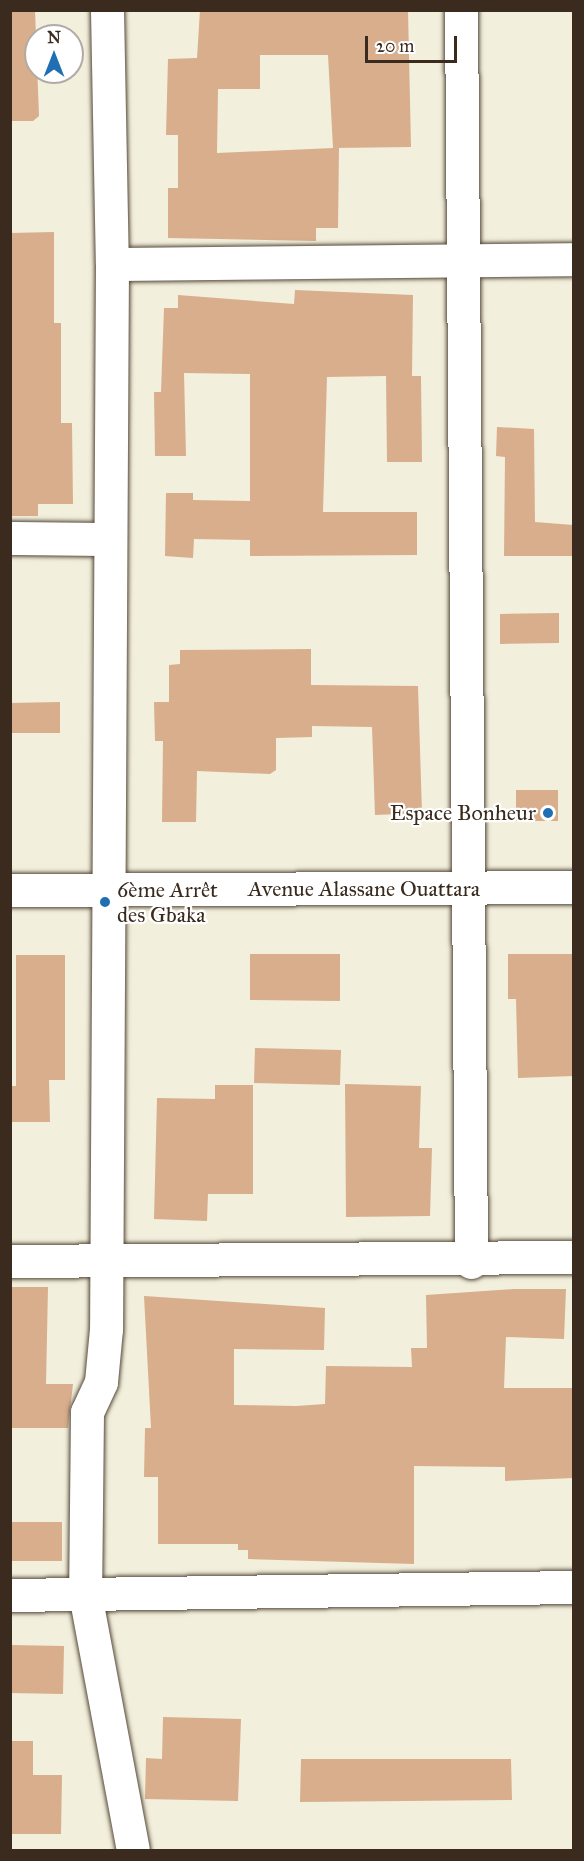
<!DOCTYPE html>
<meta charset="utf-8">
<style>
body{margin:0}
#map{position:relative;width:584px;height:1861px;overflow:hidden;background:#f2efdc;font-family:"IM FELL Great Primer",serif}
div>[style]{position:absolute}
[style*='--x']{left:calc(var(--x)*1px);top:calc(var(--y)*1px);width:calc(var(--w)*1px);rotate:calc(var(--a)*1deg)}
.building>*{inset:0;background:#d8ae8c}
.roads{filter:drop-shadow(0 0 2px #56483a) drop-shadow(0 0 2px #56483a)}
.minor>*{height:33px;margin:-16.5px;padding:0 16.5px;transform-origin:16.5px;border-radius:16.5px;background:#fff}
.dots>*{width:16px;height:16px;translate:-50% -50%;box-sizing:border-box;border:3px solid #fff;border-radius:50%}
span{translate:-50% -50%;white-space:nowrap;text-align:center;line-height:1.15;-webkit-text-stroke:4.5px #fff;paint-order:stroke}
.poi-label{font-size:22px;color:#3b2a1e}
.right{translate:-100% -50%;text-align:right}
.left{translate:0 -50%;text-align:left}
.street-label{font-size:22px;color:#3b2a1e}
.frame{position:absolute;inset:0;border:12px solid #3b2a1e;pointer-events:none}
.north{position:absolute;left:24px;top:24px;width:60px;height:60px;box-sizing:border-box;background:#fff;border:2px solid #b1aaa5;border-radius:50%;rotate:0deg;font-size:16px;font-weight:700;line-height:24px;text-align:center;color:#3b2a1e}
.north::after{content:'';display:block;margin:auto;width:21px;height:27px;background:#1f6fb2;clip-path:polygon(50% 0,100% 100%,50% 72%,0 100%)}
.scale{position:absolute;left:365px;top:36px;width:92px;height:27px;box-sizing:border-box;border:3px solid #3b2a1e;border-top:0;padding-left:8px;font-size:18px;line-height:21px;white-space:nowrap;color:#3b2a1e;-webkit-text-stroke:4px #fff;paint-order:stroke}
</style>
<div id="map">
<div class="building">
<i style="clip-path:polygon(10px 10px,35px 10px,39px 116px,33px 121px,10px 121px)"></i>
<i style="clip-path:polygon(evenodd,200px 10px,408px 10px,411px 147px,334px 148px,339px 148px,338px 228px,316px 228px,316px 241px,168px 238px,168px 188px,178px 188px,178px 135px,166px 135px,168px 59px,197px 58px,200px 10px,260px 55px,328px 55px,333px 148px,217px 153px,218px 89px,260px 89px,260px 55px)"></i>
<i style="clip-path:polygon(54px 232px,54px 323px,61px 323px,61px 423px,72px 423px,73px 504px,38px 504px,38px 516px,10px 516px,10px 233px)"></i>
<i style="clip-path:polygon(295px 290px,413px 295px,412px 376px,421px 376px,422px 462px,387px 462px,386px 376px,327px 377px,323px 512px,417px 512px,417px 555px,250px 556px,250px 540px,194px 539px,193px 558px,165px 556px,166px 493px,193px 493px,193px 500px,250px 501px,250px 374px,184px 373px,186px 456px,155px 456px,154px 392px,161px 392px,164px 308px,178px 308px,178px 295px,294px 304px)"></i>
<i style="clip-path:polygon(497px 427px,534px 429px,535px 522px,573px 525px,573px 556px,504px 556px,505px 457px,496px 456px)"></i>
<i style="clip-path:polygon(559px 613px,559px 643px,500px 644px,500px 614px)"></i>
<i style="clip-path:polygon(311px 649px,311px 685px,418px 686px,422px 813px,375px 815px,372px 727px,312px 726px,312px 737px,276px 738px,276px 770px,270px 774px,197px 771px,196px 822px,162px 822px,163px 741px,155px 741px,154px 702px,169px 702px,169px 665px,180px 664px,180px 650px)"></i>
<i style="clip-path:polygon(60px 702px,60px 733px,10px 733px,10px 703px)"></i>
<i style="clip-path:polygon(516px 790px,558px 790px,558px 821px,516px 821px)"></i>
<i style="clip-path:polygon(250px 954px,340px 954px,340px 1001px,250px 1000px)"></i>
<i style="clip-path:polygon(508px 954px,573px 954px,573px 1076px,518px 1078px,516px 999px,508px 999px)"></i>
<i style="clip-path:polygon(16px 955px,65px 955px,65px 1080px,49px 1080px,50px 1122px,10px 1122px,10px 1086px,16px 1086px)"></i>
<i style="clip-path:polygon(255px 1048px,341px 1050px,340px 1085px,254px 1083px)"></i>
<i style="clip-path:polygon(345px 1084px,421px 1086px,419px 1148px,432px 1148px,430px 1216px,346px 1217px)"></i>
<i style="clip-path:polygon(215px 1085px,253px 1085px,253px 1194px,208px 1194px,207px 1221px,154px 1219px,157px 1098px,215px 1099px)"></i>
<i style="clip-path:polygon(11px 1287px,48px 1287px,46px 1384px,73px 1384px,68px 1428px,10px 1428px)"></i>
<i style="clip-path:polygon(514px 1289px,566px 1289px,564px 1339px,506px 1337px,504px 1388px,572px 1388px,573px 1478px,505px 1481px,505px 1467px,414px 1466px,414px 1564px,248px 1559px,248px 1550px,238px 1550px,238px 1544px,158px 1544px,158px 1477px,144px 1477px,145px 1428px,151px 1428px,144px 1296px,325px 1308px,324px 1350px,234px 1349px,234px 1405px,296px 1406px,325px 1404px,326px 1366px,412px 1367px,411px 1348px,427px 1348px,426px 1295px)"></i>
<i style="clip-path:polygon(10px 1522px,62px 1522px,62px 1561px,10px 1561px)"></i>
<i style="clip-path:polygon(10px 1645px,64px 1646px,63px 1694px,10px 1693px)"></i>
<i style="clip-path:polygon(163px 1717px,241px 1719px,238px 1801px,145px 1799px,146px 1758px,162px 1759px)"></i>
<i style="clip-path:polygon(10px 1741px,33px 1741px,33px 1775px,62px 1775px,61px 1834px,10px 1834px)"></i>
<i style="clip-path:polygon(301px 1759px,511px 1759px,512px 1800px,300px 1802px)"></i>
</div>
<div class="roads">
<div class="minor">
<i style="--x:107;--y:10;--w:254;--a:88.9"></i>
<i style="--x:112;--y:264;--w:1065;--a:90.32"></i>
<i style="--x:106;--y:1329;--w:53;--a:95.4"></i>
<i style="--x:101;--y:1382;--w:33;--a:115"></i>
<i style="--x:87;--y:1412;--w:182;--a:90.6"></i>
<i style="--x:85;--y:1594;--w:260;--a:79.4"></i>
<i style="--x:461;--y:10;--w:1252;--a:89.54"></i>
<i style="--x:112;--y:264;--w:462;--a:-0.6"></i>
<i style="--x:10;--y:538;--w:98;--a:0.6"></i>
<i style="--x:10;--y:890;--w:564;--a:-0.3"></i>
<i style="--x:10;--y:1261;--w:564;--a:-0.41"></i>
<i style="--x:10;--y:1595;--w:564;--a:-0.81"></i>
</div>
</div>
<div class="dots">
<i style="left:548px;top:813px;background:#1f6fb2"></i>
<i style="left:105px;top:902px;background:#1f6fb2"></i>
</div>
<div class="poi-label">
<span class="right" style="left:536px;top:813px">Espace Bonheur</span>
<span class="left" style="left:117px;top:902px">6ème Arrêt<br>des Gbaka</span>
</div>
<div class="street-label">
<span style="left:364px;top:889px">Avenue Alassane Ouattara</span>
</div>
<div class="frame"></div>
<div class="north">N</div>
<div class="scale">20 m</div>
</div>
